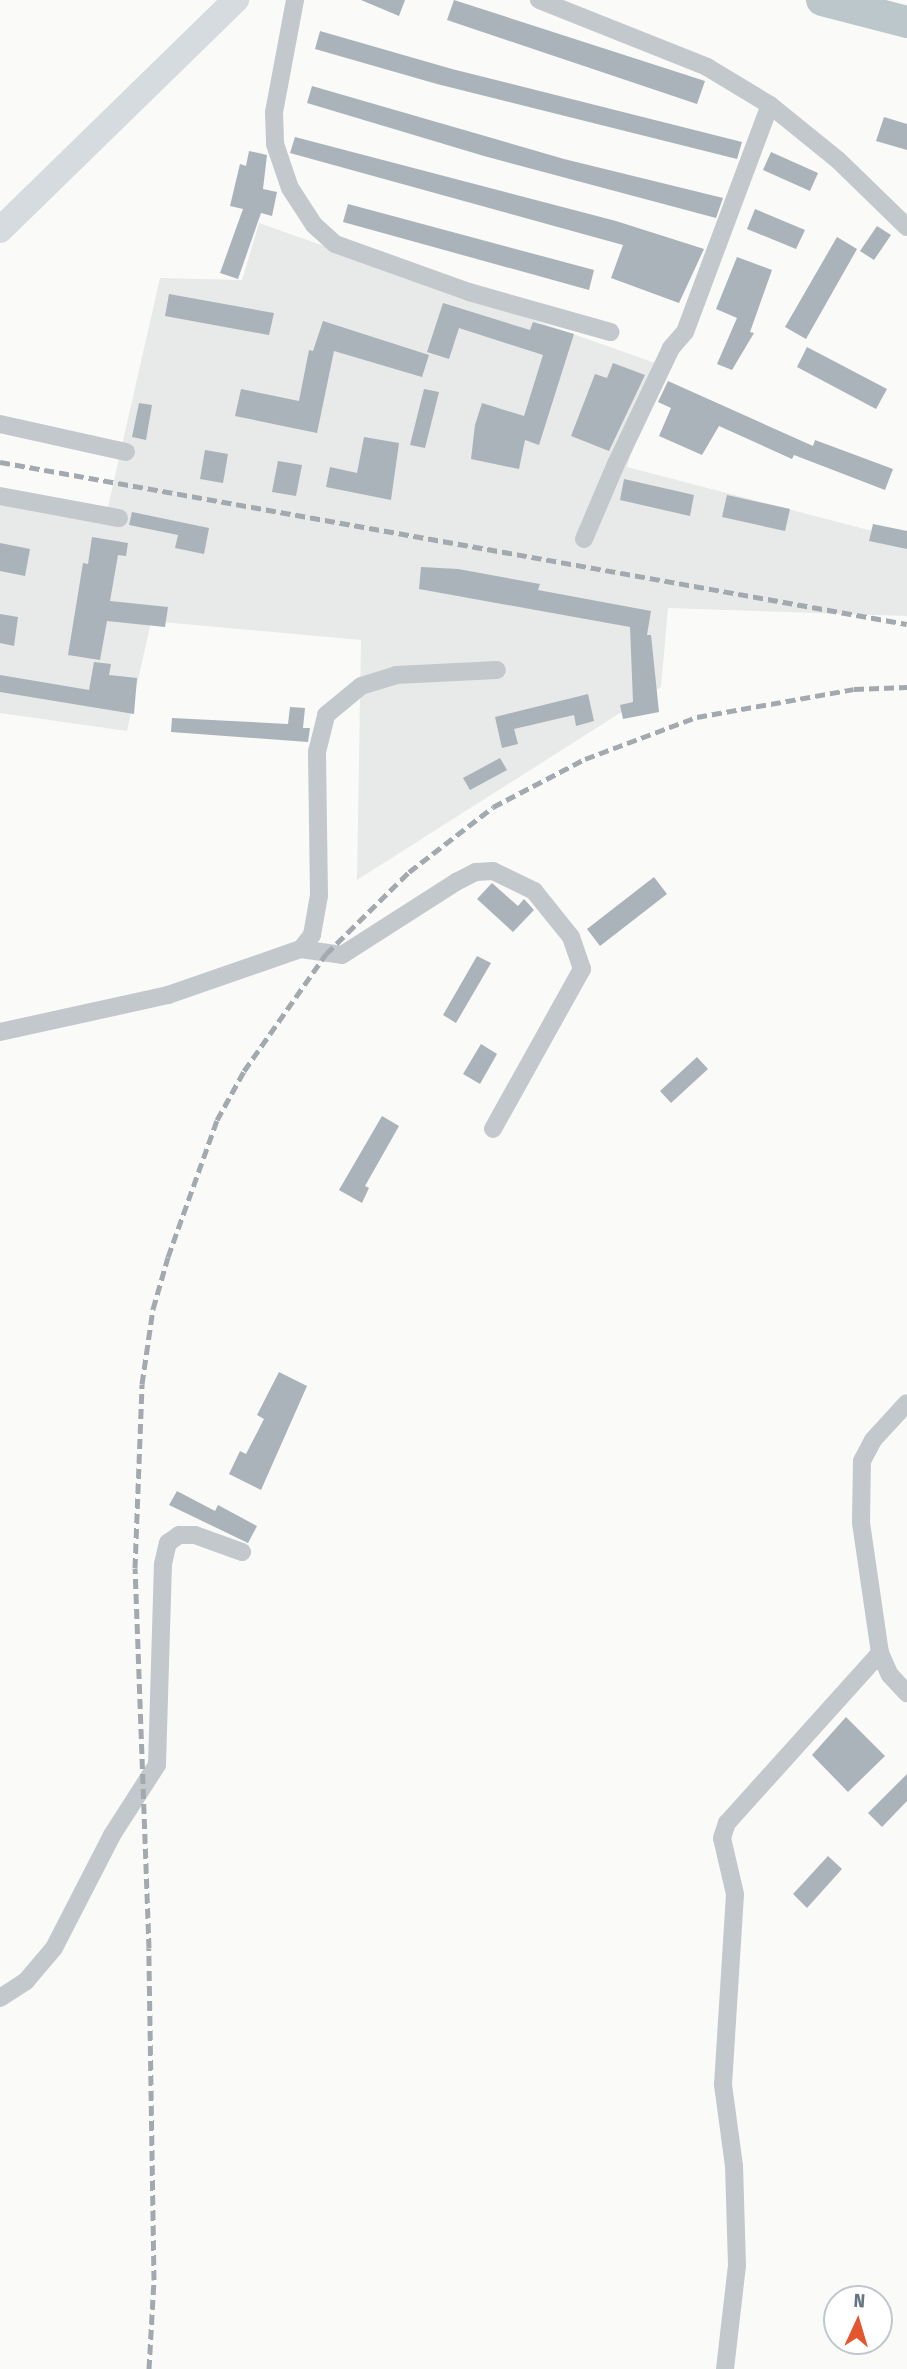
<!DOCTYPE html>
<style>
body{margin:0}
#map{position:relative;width:907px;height:2369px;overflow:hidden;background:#fafaf8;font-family:"Fira Sans Condensed",sans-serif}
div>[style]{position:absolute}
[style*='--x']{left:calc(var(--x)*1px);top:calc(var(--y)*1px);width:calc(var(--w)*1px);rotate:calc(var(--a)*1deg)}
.built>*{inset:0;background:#e8e9e9}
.river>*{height:32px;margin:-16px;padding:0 16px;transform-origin:16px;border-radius:16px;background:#bbc7cb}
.building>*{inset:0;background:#aab3b9}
.street>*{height:18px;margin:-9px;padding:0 9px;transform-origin:9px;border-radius:9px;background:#c3c8cc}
.secondary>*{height:26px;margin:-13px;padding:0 13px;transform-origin:13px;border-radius:13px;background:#d6dbdf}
.rail>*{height:5px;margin-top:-2.5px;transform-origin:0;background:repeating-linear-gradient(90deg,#a2aab0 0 10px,transparent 0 15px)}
span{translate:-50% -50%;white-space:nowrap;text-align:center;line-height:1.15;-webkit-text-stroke:7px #fff;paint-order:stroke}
.north{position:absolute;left:823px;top:2285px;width:70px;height:70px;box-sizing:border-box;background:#fff;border:2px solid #c1c8cd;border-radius:50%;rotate:4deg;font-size:19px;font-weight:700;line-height:28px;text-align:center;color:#657683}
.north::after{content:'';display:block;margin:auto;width:24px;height:32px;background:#e4572e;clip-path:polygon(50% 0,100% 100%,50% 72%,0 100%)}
</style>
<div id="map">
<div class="built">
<i style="clip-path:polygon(259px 223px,655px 363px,627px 467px,907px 540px,907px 616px,668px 608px,661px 687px,357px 880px,361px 640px,151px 621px,127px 731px,0 713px,0 505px,105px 520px,160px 278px,242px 280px)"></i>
</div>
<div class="river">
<i style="--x:822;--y:0;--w:88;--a:14.5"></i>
</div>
<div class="building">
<i style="clip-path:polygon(361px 0,405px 0,399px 16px)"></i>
<i style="clip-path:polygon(454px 0,705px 81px,697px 104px,447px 20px)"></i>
<i style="clip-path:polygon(320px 31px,452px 69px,742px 142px,737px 159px,437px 84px,315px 49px)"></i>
<i style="clip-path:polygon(312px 86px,564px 159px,723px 198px,716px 218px,484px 156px,307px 103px)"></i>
<i style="clip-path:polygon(884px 117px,907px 124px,907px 150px,876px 141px)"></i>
<i style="clip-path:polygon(295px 137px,616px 221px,704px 249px,679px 303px,611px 278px,623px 245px,290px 153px)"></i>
<i style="clip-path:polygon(249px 151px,267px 155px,263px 189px,277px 192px,272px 216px,261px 213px,238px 279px,220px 273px,243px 209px,230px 206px,240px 164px,246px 166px)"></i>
<i style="clip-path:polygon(771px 152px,818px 173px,810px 191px,763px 170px)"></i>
<i style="clip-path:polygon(348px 204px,594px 270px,589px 290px,343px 222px)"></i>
<i style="clip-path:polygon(755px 209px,805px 230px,796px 249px,747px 229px)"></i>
<i style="clip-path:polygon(877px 226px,891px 235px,874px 260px,860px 251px)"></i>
<i style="clip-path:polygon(837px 237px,857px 249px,806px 339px,785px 327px)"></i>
<i style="clip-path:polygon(737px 257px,772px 270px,750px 332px,754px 333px,732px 370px,717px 364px,737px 318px,716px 309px)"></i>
<i style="clip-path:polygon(169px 294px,274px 313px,269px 335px,165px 316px)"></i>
<i style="clip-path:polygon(443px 303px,530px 330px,533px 322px,574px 334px,539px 445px,525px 440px,519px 469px,471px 459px,475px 425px,482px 403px,524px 416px,543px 355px,459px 328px,449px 359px,427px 352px)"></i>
<i style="clip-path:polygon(323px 321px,429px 355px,422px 377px,334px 351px,317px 433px,235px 416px,241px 389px,299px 401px,309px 350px,313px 351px)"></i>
<i style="clip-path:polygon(807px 347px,887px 389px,876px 409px,797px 367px)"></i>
<i style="clip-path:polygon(613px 363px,645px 375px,609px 451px,571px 436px,595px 374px,607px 378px)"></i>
<i style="clip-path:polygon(668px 381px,813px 446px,815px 440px,893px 469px,885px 490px,794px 455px,792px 459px,719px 426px,702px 455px,659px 436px,671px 408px,658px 402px)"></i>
<i style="clip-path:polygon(424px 389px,439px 392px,425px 448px,410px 445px)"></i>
<i style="clip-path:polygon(139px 403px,152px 405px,146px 440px,132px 437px)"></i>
<i style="clip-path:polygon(364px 437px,399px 443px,391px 500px,326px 487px,330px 467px,357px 473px)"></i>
<i style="clip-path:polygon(205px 450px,228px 454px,223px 483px,200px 479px)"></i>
<i style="clip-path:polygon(278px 461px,302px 465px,296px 496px,272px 492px)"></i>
<i style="clip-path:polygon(624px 479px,694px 495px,690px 516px,620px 500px)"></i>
<i style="clip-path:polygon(727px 495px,790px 509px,785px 531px,722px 517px)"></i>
<i style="clip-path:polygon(132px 512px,209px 528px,204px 554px,175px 548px,178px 535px,129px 525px)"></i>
<i style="clip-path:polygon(873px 524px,907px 531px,907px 549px,869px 541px)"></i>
<i style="clip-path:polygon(92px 537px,128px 543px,126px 556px,118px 555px,110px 601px,168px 607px,165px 627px,107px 621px,100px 660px,68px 655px,83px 563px,88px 564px)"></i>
<i style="clip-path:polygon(0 543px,30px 549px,25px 576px,0 571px)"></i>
<i style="clip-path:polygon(421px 567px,458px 569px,540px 584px,538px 590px,651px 611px,647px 635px,651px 635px,659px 712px,623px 719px,620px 705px,633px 702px,630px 627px,419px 589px)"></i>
<i style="clip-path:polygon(0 614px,18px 617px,14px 646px,0 643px)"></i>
<i style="clip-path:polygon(94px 662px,111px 664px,109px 675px,137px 678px,134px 714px,0 692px,0 675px,89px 690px)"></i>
<i style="clip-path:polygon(588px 694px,594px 721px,576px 726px,574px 715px,514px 729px,518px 744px,502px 748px,495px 717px)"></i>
<i style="clip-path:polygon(290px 707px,305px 708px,303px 728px,310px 728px,308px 742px,171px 732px,172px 718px,288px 724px)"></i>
<i style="clip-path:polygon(500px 758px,507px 770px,470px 790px,463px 778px)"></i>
<i style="clip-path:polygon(654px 877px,667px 894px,600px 946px,587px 929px)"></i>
<i style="clip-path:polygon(492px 883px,518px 906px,524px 899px,534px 910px,513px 932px,477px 899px)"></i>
<i style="clip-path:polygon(477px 956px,491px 963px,456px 1023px,443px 1015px)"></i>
<i style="clip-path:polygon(481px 1044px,497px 1054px,480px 1084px,463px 1074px)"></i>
<i style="clip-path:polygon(697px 1057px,708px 1069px,671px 1103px,660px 1091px)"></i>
<i style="clip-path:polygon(382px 1116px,399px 1126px,365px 1186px,369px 1188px,362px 1203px,339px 1190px)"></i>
<i style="clip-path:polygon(279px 1372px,307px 1386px,261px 1490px,229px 1474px,240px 1451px,246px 1454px,264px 1419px,257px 1415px)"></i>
<i style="clip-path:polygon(177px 1491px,215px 1511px,218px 1505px,257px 1526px,248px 1543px,169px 1505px)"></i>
<i style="clip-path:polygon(846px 1717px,885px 1756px,848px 1792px,812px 1755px)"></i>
<i style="clip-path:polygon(907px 1774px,907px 1801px,882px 1827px,868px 1813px)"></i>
<i style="clip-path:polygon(828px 1856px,842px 1869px,807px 1908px,793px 1894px)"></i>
</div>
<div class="street">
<i style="--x:295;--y:0;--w:114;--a:100.6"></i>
<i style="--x:274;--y:112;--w:32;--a:88"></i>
<i style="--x:275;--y:144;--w:46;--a:71.2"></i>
<i style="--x:290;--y:188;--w:44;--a:57"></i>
<i style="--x:314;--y:225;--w:28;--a:42"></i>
<i style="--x:335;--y:244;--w:142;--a:19.7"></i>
<i style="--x:469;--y:292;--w:147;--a:15.8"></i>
<i style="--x:539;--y:0;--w:181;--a:21.7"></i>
<i style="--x:707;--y:67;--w:74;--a:31.1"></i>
<i style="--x:770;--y:105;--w:87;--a:39"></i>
<i style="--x:838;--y:160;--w:96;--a:44.2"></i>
<i style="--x:0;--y:424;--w:129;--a:12.5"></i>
<i style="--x:0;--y:496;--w:121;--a:10.5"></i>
<i style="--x:584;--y:539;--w:82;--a:-66.9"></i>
<i style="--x:616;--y:464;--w:128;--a:-64.6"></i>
<i style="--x:671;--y:348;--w:21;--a:-49"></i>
<i style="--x:685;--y:332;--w:242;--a:-69.5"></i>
<i style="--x:301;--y:949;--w:18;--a:-52"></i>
<i style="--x:312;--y:935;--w:40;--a:-80"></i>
<i style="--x:319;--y:896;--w:144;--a:-90.8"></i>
<i style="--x:317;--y:752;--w:38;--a:-76"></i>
<i style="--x:326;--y:715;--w:45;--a:-39.6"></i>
<i style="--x:361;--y:686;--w:37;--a:-17"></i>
<i style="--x:396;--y:675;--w:101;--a:-2.8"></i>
<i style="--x:0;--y:1032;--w:172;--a:-12.4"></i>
<i style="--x:168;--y:995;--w:141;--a:-19.1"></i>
<i style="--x:301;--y:949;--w:41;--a:8.3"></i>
<i style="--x:342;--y:955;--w:135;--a:-32.6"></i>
<i style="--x:456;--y:882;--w:22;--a:-27"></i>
<i style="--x:476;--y:872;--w:17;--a:-3"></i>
<i style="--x:493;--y:871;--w:46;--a:26"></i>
<i style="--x:534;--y:891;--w:59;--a:51.2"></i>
<i style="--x:571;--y:937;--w:34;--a:71"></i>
<i style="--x:582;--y:969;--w:183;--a:119.1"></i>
<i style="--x:880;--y:1653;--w:24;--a:66"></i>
<i style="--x:890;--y:1675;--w:25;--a:47"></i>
<i style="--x:0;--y:1998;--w:31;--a:-33"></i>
<i style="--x:26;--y:1981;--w:43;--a:-49.7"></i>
<i style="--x:54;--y:1948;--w:127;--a:-62.8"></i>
<i style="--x:112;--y:1835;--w:83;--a:-57.3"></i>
<i style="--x:157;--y:1765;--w:201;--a:-88.3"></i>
<i style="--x:163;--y:1564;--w:22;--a:-77"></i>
<i style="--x:168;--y:1543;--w:14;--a:-36"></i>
<i style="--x:179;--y:1535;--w:16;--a:0"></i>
<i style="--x:195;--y:1535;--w:50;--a:19.9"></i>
<i style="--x:725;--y:2369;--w:104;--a:-83.4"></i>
<i style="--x:737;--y:2266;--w:100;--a:-91.7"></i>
<i style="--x:734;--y:2166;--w:82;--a:-97.7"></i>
<i style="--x:723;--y:2085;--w:191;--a:-86.4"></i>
<i style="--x:735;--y:1894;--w:57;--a:-103.1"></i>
<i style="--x:722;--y:1838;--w:16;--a:-72"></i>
<i style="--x:727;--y:1823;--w:229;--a:-48"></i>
<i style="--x:880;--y:1653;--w:132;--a:-98.3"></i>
<i style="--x:861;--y:1522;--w:61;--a:-89.1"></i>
<i style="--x:862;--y:1461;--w:24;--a:-62"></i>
<i style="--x:873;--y:1440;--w:50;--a:-47.4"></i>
</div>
<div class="secondary">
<i style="--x:0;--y:230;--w:330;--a:-44.3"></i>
</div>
<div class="rail">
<i style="--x:0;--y:462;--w:921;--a:10.13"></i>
<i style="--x:149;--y:2369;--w:89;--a:-86.8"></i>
<i style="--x:154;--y:2280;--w:332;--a:-90.9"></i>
<i style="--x:149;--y:1948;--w:380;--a:-92.1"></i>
<i style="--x:135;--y:1568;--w:184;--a:-87.8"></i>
<i style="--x:142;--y:1384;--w:76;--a:-81.7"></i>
<i style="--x:153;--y:1309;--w:54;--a:-73.9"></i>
<i style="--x:168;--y:1257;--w:145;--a:-70.3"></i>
<i style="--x:217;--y:1120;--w:56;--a:-61.1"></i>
<i style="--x:244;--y:1071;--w:143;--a:-55"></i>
<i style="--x:326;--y:954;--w:117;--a:-44.7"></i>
<i style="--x:409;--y:872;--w:106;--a:-37.7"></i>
<i style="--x:493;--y:807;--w:104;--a:-27.6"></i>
<i style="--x:585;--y:759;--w:120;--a:-20.6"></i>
<i style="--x:697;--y:717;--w:159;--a:-10.1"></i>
<i style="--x:854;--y:689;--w:53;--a:-2.2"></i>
</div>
<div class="north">N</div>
</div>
